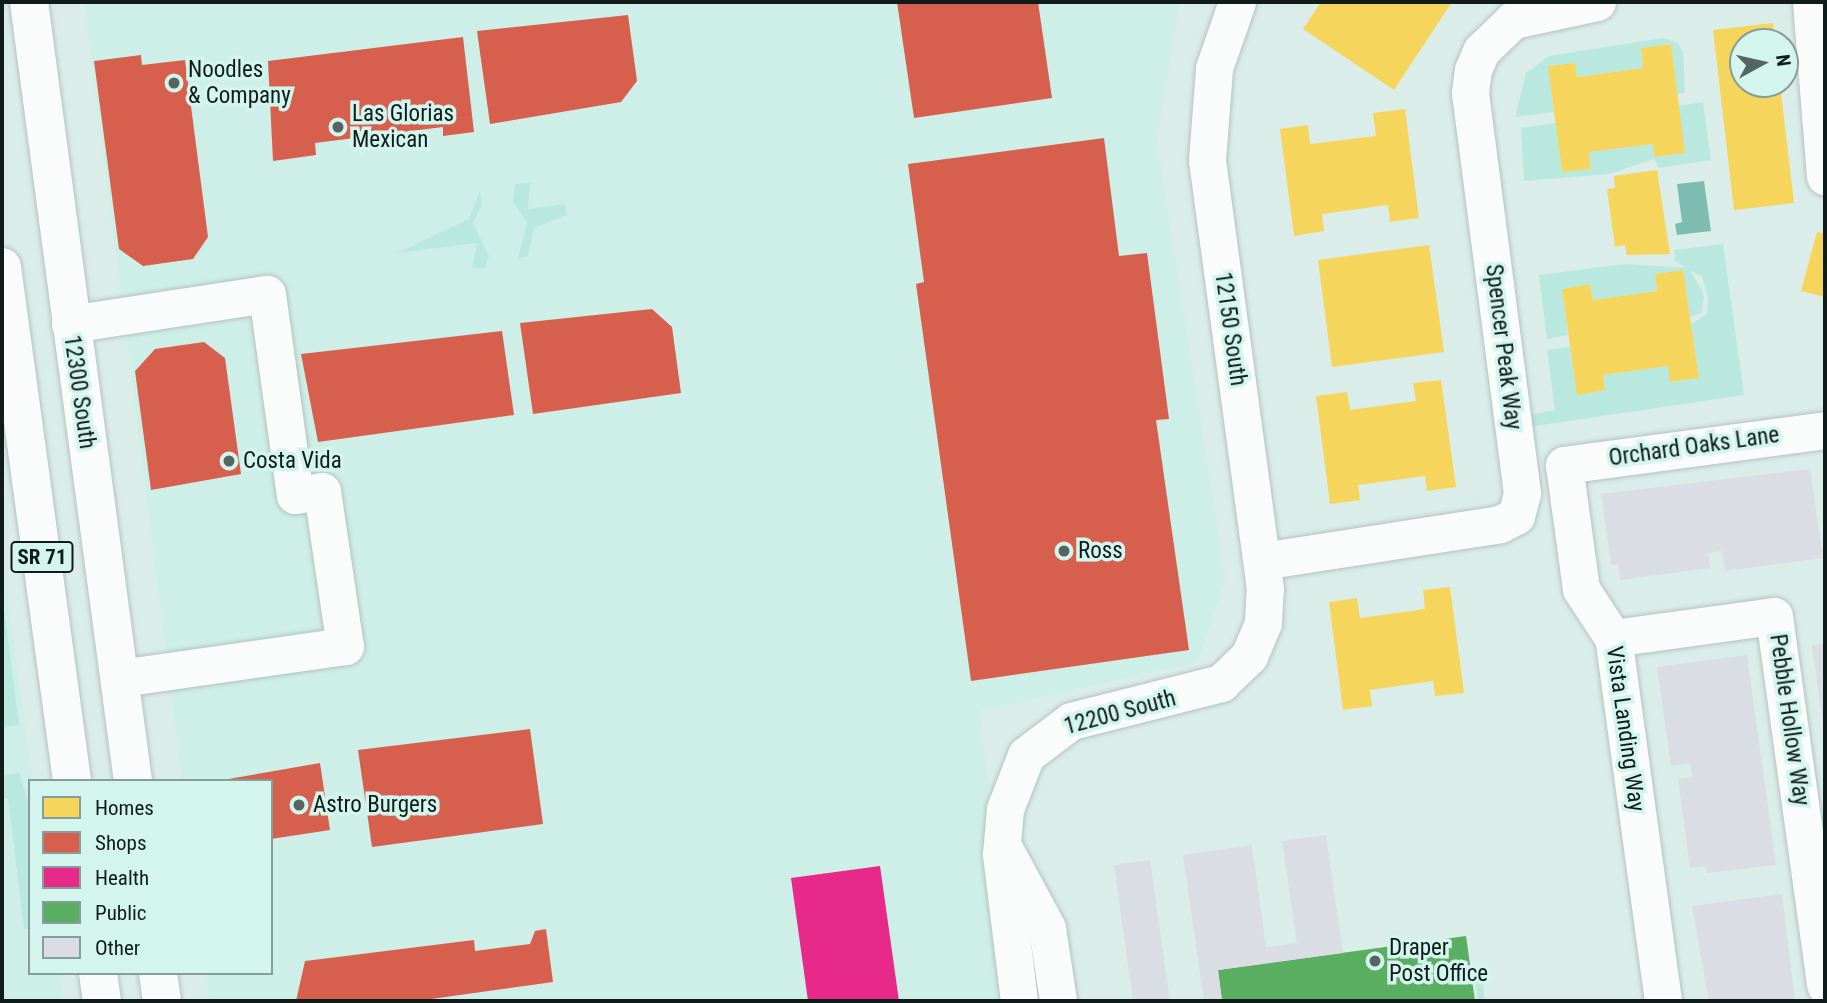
<!DOCTYPE html>
<style>
body{margin:0}
#map{position:relative;width:1827px;height:1003px;overflow:hidden;background:#dbede9;font-family:"Roboto Condensed",sans-serif}
div>[style]{position:absolute}
[style*='--x']{left:calc(var(--x)*1px);top:calc(var(--y)*1px);width:calc(var(--w)*1px);rotate:calc(var(--a)*1deg)}
.built>*{inset:0;background:#ceefe8}
.green>*{inset:0;background:#b9e8de}
.water>*{inset:0;background:#7ebcb1}
.homes>*{inset:0;background:#f6d55c}
.shops>*{inset:0;background:#d6604d}
.health>*{inset:0;background:#e7298a}
.public>*{inset:0;background:#5aae61}
.building>*{inset:0;background:#dbdde5}
.roads{filter:drop-shadow(0 0 2px #b4c3bf) drop-shadow(0 0 2px #b4c3bf)}
.minor>*{height:37px;margin:-18.5px;padding:0 18.5px;transform-origin:18.5px;border-radius:18.5px;background:#fafcfc}
.major>*{height:38px;margin:-19px;padding:0 19px;transform-origin:19px;border-radius:19px;background:#fafcfc}
.dots>*{width:19px;height:19px;translate:-50% -50%;box-sizing:border-box;border:4px solid #d3f5ee;border-radius:50%}
span{translate:-50% -50%;white-space:nowrap;text-align:center;line-height:1.15;-webkit-text-stroke:7px #d3f5ee;paint-order:stroke}
.shield-label span{padding:2px 5px;background:#d3f5ee;border:2px solid;border-radius:5px;-webkit-text-stroke-width:0}
.shield-label{font-size:21px;color:#101c1a;font-weight:700}
.poi-label{font-size:23px;color:#101c1a}
.left{translate:0 -50%;text-align:left}
.street-label{font-size:23px;color:#101c1a}
.frame{position:absolute;inset:0;border:4px solid #101c1a;pointer-events:none}
.legend{position:absolute;left:28px;top:779px;width:245px;height:196px;box-sizing:border-box;background:#d3f5ee;border:2px solid #859e99;margin:0;padding:9px 12px;list-style:none;font-size:21px;color:#101c1a}
.legend li{display:flex;align-items:center;gap:14px;height:35px}
.legend b{width:35px;border:2px solid #859e99}
.north{position:absolute;left:1729px;top:28px;width:70px;height:70px;box-sizing:border-box;background:#d3f5ee;border:2px solid #859e99;border-radius:50%;rotate:82deg;font-size:19px;font-weight:700;line-height:28px;text-align:center;color:#101c1a}
.north::after{content:'';display:block;margin:auto;width:24px;height:32px;background:#576562;clip-path:polygon(50% 0,100% 100%,50% 72%,0 100%)}
</style>
<div id="map">
<div class="built">
<i style="clip-path:polygon(84px 2px,1180px 2px,1157px 140px,1226px 580px,1198px 662px,980px 711px,1015px 1001px,209px 1001px,206px 973px,271px 973px,271px 781px,182px 781px)"></i>
<i style="clip-path:polygon(2px 558px,33px 781px,30px 973px,60px 973px,63px 1001px,2px 1001px)"></i>
</div>
<div class="green">
<i style="clip-path:polygon(1663px 38px,1678px 43px,1683px 52px,1685px 93px,1677px 94px,1671px 44px,1641px 48px,1643px 68px,1577px 77px,1574px 63px,1549px 66px,1554px 112px,1515px 117px,1526px 73px,1549px 56px)"></i>
<i style="clip-path:polygon(1703px 102px,1711px 160px,1659px 168px,1654px 159px,1609px 174px,1524px 181px,1521px 128px,1556px 123px,1562px 172px,1591px 169px,1589px 152px,1653px 144px,1654px 157px,1678px 106px)"></i>
<i style="clip-path:polygon(530px 183px,528px 209px,565px 204px,567px 215px,534px 228px,528px 256px,518px 259px,527px 222px,513px 202px,515px 184px)"></i>
<i style="clip-path:polygon(480px 190px,482px 205px,473px 223px,489px 256px,485px 268px,472px 268px,477px 243px,397px 253px,469px 219px)"></i>
<i style="clip-path:polygon(1723px 244px,1744px 395px,1528px 427px,1529px 415px,1555px 410px,1547px 350px,1570px 347px,1578px 394px,1605px 390px,1603px 375px,1668px 366px,1671px 382px,1699px 378px,1691px 324px,1707px 314px,1708px 296px,1702px 277px,1675px 261px,1674px 250px)"></i>
<i style="clip-path:polygon(1625px 264px,1689px 268px,1704px 295px,1702px 313px,1690px 317px,1683px 270px,1655px 274px,1657px 291px,1593px 300px,1590px 284px,1562px 289px,1568px 335px,1547px 339px,1539px 275px)"></i>
<i style="clip-path:polygon(2px 594px,19px 725px,2px 727px)"></i>
<i style="clip-path:polygon(19px 773px,30px 808px,30px 928px,24px 929px,8px 798px,2px 798px,2px 775px)"></i>
<i style="clip-path:polygon(1481px 971px,1485px 1001px,1478px 1001px,1474px 972px)"></i>
</div>
<div class="water">
<i style="clip-path:polygon(1704px 181px,1711px 231px,1677px 235px,1675px 224px,1682px 222px,1677px 184px)"></i>
</div>
<div class="homes">
<i style="clip-path:polygon(1321px 2px,1452px 2px,1394px 90px,1303px 29px)"></i>
<i style="clip-path:polygon(1773px 23px,1775px 42px,1743px 42px,1743px 84px,1780px 84px,1794px 203px,1734px 210px,1713px 30px)"></i>
<i style="clip-path:polygon(1671px 44px,1685px 153px,1654px 157px,1653px 144px,1589px 152px,1591px 169px,1562px 172px,1548px 66px,1575px 63px,1577px 77px,1643px 68px,1641px 48px)"></i>
<i style="clip-path:polygon(1405px 109px,1419px 218px,1390px 222px,1388px 205px,1322px 214px,1324px 231px,1294px 236px,1280px 129px,1308px 125px,1310px 144px,1376px 136px,1373px 113px)"></i>
<i style="clip-path:polygon(1657px 170px,1670px 254px,1627px 255px,1625px 245px,1615px 247px,1607px 189px,1615px 188px,1614px 176px)"></i>
<i style="clip-path:polygon(1817px 232px,1825px 234px,1825px 297px,1801px 291px)"></i>
<i style="clip-path:polygon(1429px 245px,1444px 352px,1332px 367px,1318px 260px)"></i>
<i style="clip-path:polygon(1683px 270px,1699px 378px,1670px 382px,1668px 366px,1603px 375px,1605px 390px,1577px 395px,1562px 289px,1590px 284px,1593px 300px,1657px 291px,1655px 274px)"></i>
<i style="clip-path:polygon(1441px 380px,1456px 487px,1427px 491px,1425px 476px,1358px 485px,1360px 500px,1330px 504px,1316px 396px,1347px 392px,1350px 410px,1416px 401px,1413px 383px)"></i>
<i style="clip-path:polygon(1450px 587px,1464px 693px,1435px 696px,1433px 681px,1370px 690px,1372px 706px,1343px 710px,1329px 602px,1357px 598px,1360px 618px,1425px 609px,1423px 590px)"></i>
</div>
<div class="shops">
<i style="clip-path:polygon(897px 2px,1038px 2px,1052px 98px,914px 118px)"></i>
<i style="clip-path:polygon(628px 15px,637px 81px,621px 102px,490px 124px,477px 31px)"></i>
<i style="clip-path:polygon(463px 37px,474px 132px,443px 136px,443px 127px,315px 143px,316px 155px,273px 161px,268px 61px)"></i>
<i style="clip-path:polygon(141px 55px,142px 65px,185px 60px,208px 237px,193px 259px,143px 266px,119px 249px,94px 61px)"></i>
<i style="clip-path:polygon(1104px 138px,1119px 256px,1147px 253px,1169px 419px,1156px 420px,1189px 650px,971px 681px,916px 284px,924px 282px,908px 164px)"></i>
<i style="clip-path:polygon(652px 309px,672px 327px,681px 393px,533px 414px,520px 323px)"></i>
<i style="clip-path:polygon(502px 331px,514px 415px,318px 442px,301px 354px)"></i>
<i style="clip-path:polygon(204px 342px,225px 358px,241px 474px,151px 490px,135px 371px,155px 349px)"></i>
<i style="clip-path:polygon(530px 729px,543px 824px,372px 847px,358px 750px)"></i>
<i style="clip-path:polygon(320px 763px,330px 830px,271px 839px,271px 781px,217px 781px)"></i>
<i style="clip-path:polygon(546px 929px,553px 982px,417px 1001px,296px 1001px,305px 961px,474px 940px,475px 951px,530px 944px,535px 931px)"></i>
</div>
<div class="health">
<i style="clip-path:polygon(880px 866px,899px 1001px,808px 1001px,791px 878px)"></i>
</div>
<div class="public">
<i style="clip-path:polygon(1466px 936px,1475px 1001px,1222px 1001px,1218px 970px)"></i>
</div>
<div class="building">
<i style="clip-path:polygon(1810px 469px,1823px 558px,1725px 571px,1722px 551px,1708px 553px,1710px 568px,1620px 580px,1618px 564px,1611px 565px,1601px 494px)"></i>
<i style="clip-path:polygon(1825px 643px,1825px 732px,1824px 732px,1812px 645px)"></i>
<i style="clip-path:polygon(1747px 655px,1776px 865px,1707px 873px,1706px 866px,1690px 868px,1678px 779px,1692px 777px,1690px 763px,1671px 766px,1657px 667px)"></i>
<i style="clip-path:polygon(1326px 835px,1343px 953px,1218px 970px,1222px 1001px,1204px 1001px,1183px 855px,1252px 845px,1266px 947px,1297px 943px,1282px 841px)"></i>
<i style="clip-path:polygon(1150px 860px,1170px 1001px,1133px 1001px,1114px 865px)"></i>
<i style="clip-path:polygon(1782px 894px,1795px 1001px,1709px 1001px,1692px 906px)"></i>
</div>
<div class="roads">
<div class="minor">
<i style="--x:1811;--y:2;--w:175;--a:85.4"></i>
<i style="--x:70;--y:324;--w:199;--a:-8.7"></i>
<i style="--x:267;--y:294;--w:203;--a:82.1"></i>
<i style="--x:295;--y:495;--w:27;--a:-8"></i>
<i style="--x:322;--y:491;--w:157;--a:81.6"></i>
<i style="--x:345;--y:646;--w:227;--a:171.9"></i>
<i style="--x:1262;--y:561;--w:241;--a:-8.8"></i>
<i style="--x:1500;--y:524;--w:18;--a:-27"></i>
<i style="--x:1516;--y:516;--w:24;--a:-75"></i>
<i style="--x:1522;--y:493;--w:403;--a:-97.4"></i>
<i style="--x:1470;--y:93;--w:23;--a:-83"></i>
<i style="--x:1473;--y:70;--w:21;--a:-67"></i>
<i style="--x:1481;--y:51;--w:45;--a:-44.1"></i>
<i style="--x:1513;--y:20;--w:86;--a:-12.1"></i>
<i style="--x:1613;--y:638;--w:162;--a:-7.8"></i>
<i style="--x:1774;--y:616;--w:373;--a:82.1"></i>
<i style="--x:1005;--y:850;--w:89;--a:61.7"></i>
<i style="--x:1047;--y:928;--w:74;--a:81.4"></i>
<i style="--x:1019;--y:1001;--w:148;--a:-97"></i>
<i style="--x:1001;--y:854;--w:45;--a:-84.9"></i>
<i style="--x:1005;--y:809;--w:58;--a:-68.7"></i>
<i style="--x:1026;--y:755;--w:56;--a:-37.1"></i>
<i style="--x:1071;--y:721;--w:155;--a:-14.2"></i>
<i style="--x:1221;--y:683;--w:39;--a:-44"></i>
<i style="--x:1249;--y:656;--w:36;--a:-67"></i>
<i style="--x:1263;--y:623;--w:34;--a:-87"></i>
<i style="--x:1265;--y:589;--w:433;--a:-97.7"></i>
<i style="--x:1207;--y:160;--w:92;--a:-85.6"></i>
<i style="--x:1214;--y:68;--w:70;--a:-70.8"></i>
<i style="--x:1663;--y:1001;--w:366;--a:-97.8"></i>
<i style="--x:1613;--y:638;--w:59;--a:-123.1"></i>
<i style="--x:1581;--y:589;--w:125;--a:-97.8"></i>
<i style="--x:1564;--y:465;--w:263;--a:-7.6"></i>
</div>
<div class="major">
<i style="--x:29;--y:2;--w:786;--a:82.4"></i>
<i style="--x:2;--y:267;--w:519;--a:82.24"></i>
<i style="--x:98;--y:973;--w:28;--a:82"></i>
<i style="--x:158;--y:973;--w:28;--a:82"></i>
</div>
</div>
<div class="dots">
<i style="left:174px;top:83px;background:#576562"></i>
<i style="left:338px;top:127px;background:#576562"></i>
<i style="left:229px;top:461px;background:#576562"></i>
<i style="left:1064px;top:551px;background:#576562"></i>
<i style="left:299px;top:805px;background:#576562"></i>
<i style="left:1375px;top:961px;background:#576562"></i>
</div>
<div class="shield-label">
<span style="left:42px;top:557px">SR 71</span>
</div>
<div class="poi-label">
<span class="left" style="left:188px;top:83px">Noodles<br>&amp; Company</span>
<span class="left" style="left:352px;top:127px">Las Glorias<br>Mexican</span>
<span class="left" style="left:243px;top:461px">Costa Vida</span>
<span class="left" style="left:1078px;top:551px">Ross</span>
<span class="left" style="left:313px;top:805px">Astro Burgers</span>
<span class="left" style="left:1389px;top:961px">Draper<br>Post Office</span>
</div>
<div class="street-label">
<span style="left:1230px;top:329px;rotate:82deg">12150 South</span>
<span style="left:1503px;top:347px;rotate:83deg">Spencer Peak Way</span>
<span style="left:79px;top:392px;rotate:82deg">12300 South</span>
<span style="left:1694px;top:447px;rotate:-8deg">Orchard Oaks Lane</span>
<span style="left:1120px;top:713px;rotate:-15deg">12200 South</span>
<span style="left:1789px;top:720px;rotate:82deg">Pebble Hollow Way</span>
<span style="left:1625px;top:729px;rotate:82deg">Vista Landing Way</span>
</div>
<div class="frame"></div>
<ul class="legend">
<li><b style="height:19px;background:#f6d55c"></b>Homes</li>
<li><b style="height:19px;background:#d6604d"></b>Shops</li>
<li><b style="height:19px;background:#e7298a"></b>Health</li>
<li><b style="height:19px;background:#5aae61"></b>Public</li>
<li><b style="height:19px;background:#dbdde5"></b>Other</li>
</ul>
<div class="north">N</div>
</div>
